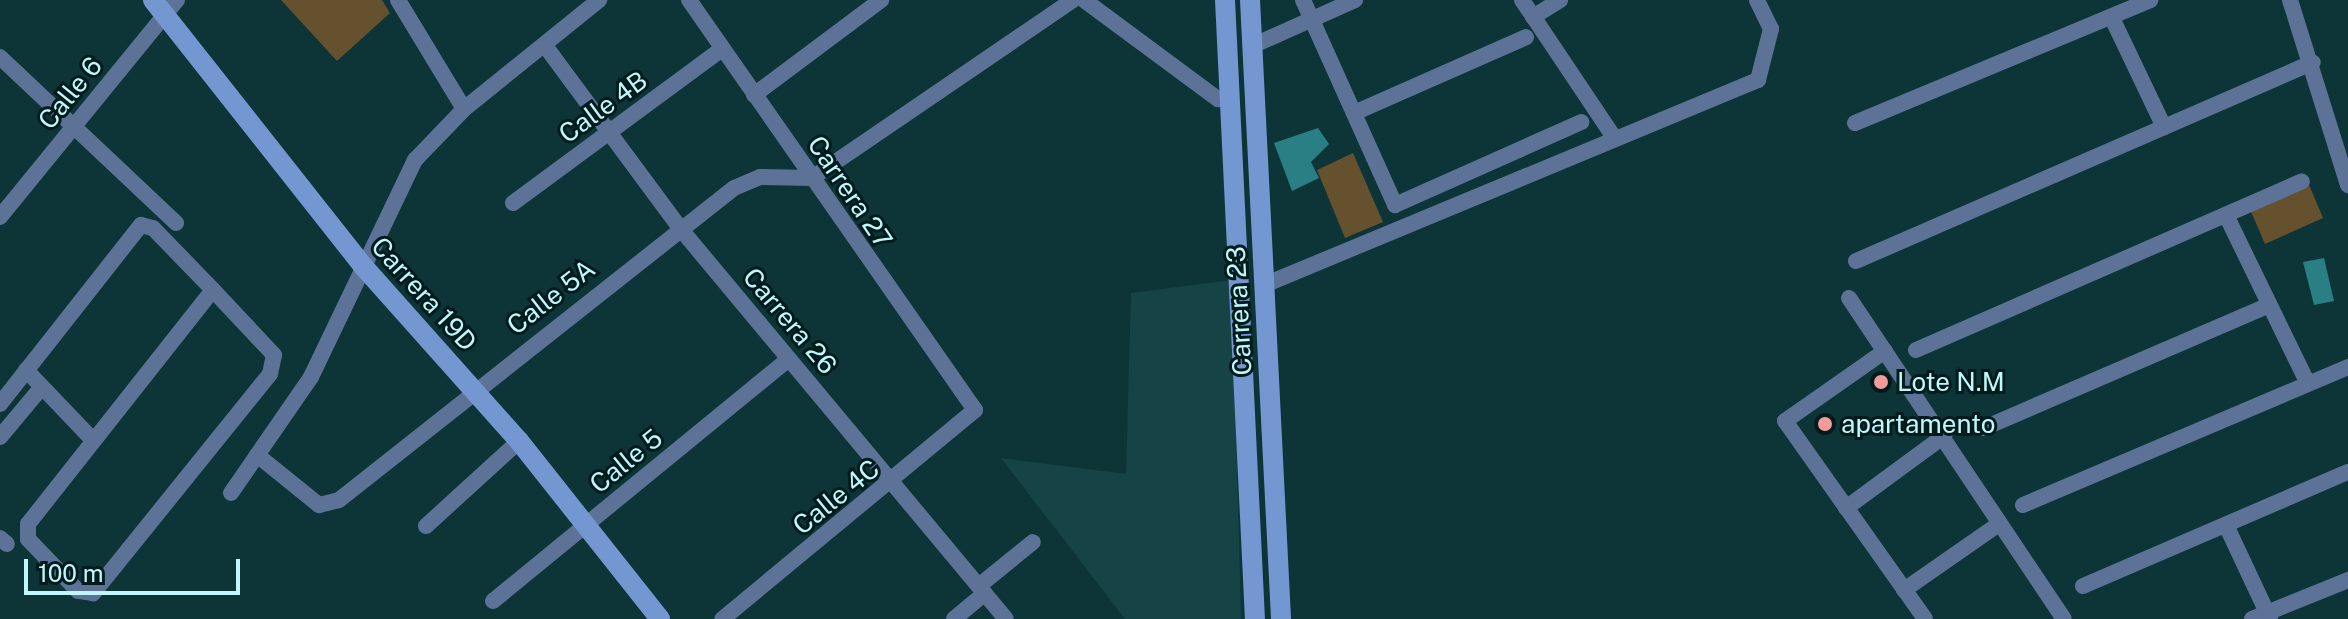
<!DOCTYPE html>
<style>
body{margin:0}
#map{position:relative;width:2348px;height:619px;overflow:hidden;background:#0d3537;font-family:"Public Sans",sans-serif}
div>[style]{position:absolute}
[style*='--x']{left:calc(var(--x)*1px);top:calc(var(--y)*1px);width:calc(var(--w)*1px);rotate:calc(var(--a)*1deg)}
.built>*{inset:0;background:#164345}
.green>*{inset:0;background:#65512e}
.water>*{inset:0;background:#297f84}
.street>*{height:16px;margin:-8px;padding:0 8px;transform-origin:8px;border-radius:8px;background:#5c7296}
.secondary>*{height:20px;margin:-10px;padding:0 10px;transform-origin:10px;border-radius:10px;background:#7497d1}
.dots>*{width:22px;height:22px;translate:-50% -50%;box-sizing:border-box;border:4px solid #011b1c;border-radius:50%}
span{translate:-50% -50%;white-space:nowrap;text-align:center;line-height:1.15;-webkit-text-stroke:6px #011b1c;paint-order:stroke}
.street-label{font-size:26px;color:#c1f7fa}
.poi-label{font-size:26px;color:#c1f7fa}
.left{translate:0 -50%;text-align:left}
.scale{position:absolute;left:24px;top:559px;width:216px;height:36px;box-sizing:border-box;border:4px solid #c1f7fa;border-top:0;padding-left:10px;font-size:24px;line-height:28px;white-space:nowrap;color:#c1f7fa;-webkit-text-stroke:6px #011b1c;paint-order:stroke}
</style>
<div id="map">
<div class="built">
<i style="clip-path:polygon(1232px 280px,1241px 619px,1125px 619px,1001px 458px,1126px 474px,1131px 293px)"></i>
</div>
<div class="green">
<i style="clip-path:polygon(281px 0,382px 0,390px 13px,337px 61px)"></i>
<i style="clip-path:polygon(1353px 153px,1383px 222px,1345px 238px,1317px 170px)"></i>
<i style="clip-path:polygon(2307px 180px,2323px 218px,2265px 244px,2249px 207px)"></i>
</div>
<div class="water">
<i style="clip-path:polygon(1318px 128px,1329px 144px,1311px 162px,1319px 178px,1292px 191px,1274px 143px)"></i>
<i style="clip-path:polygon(2324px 258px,2334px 301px,2314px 305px,2303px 262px)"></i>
</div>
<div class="street">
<i style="--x:398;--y:0;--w:127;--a:58.8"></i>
<i style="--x:689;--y:0;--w:500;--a:55.1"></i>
<i style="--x:975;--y:410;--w:328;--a:140.4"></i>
<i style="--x:1084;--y:0;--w:167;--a:36.5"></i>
<i style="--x:1218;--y:99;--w:12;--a:0"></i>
<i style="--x:1303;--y:0;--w:225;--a:65.8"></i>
<i style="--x:1395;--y:205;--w:204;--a:-24"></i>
<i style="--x:1522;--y:0;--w:167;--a:56.2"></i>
<i style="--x:2290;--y:0;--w:194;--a:72.6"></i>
<i style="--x:1533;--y:17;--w:32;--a:-32"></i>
<i style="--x:2112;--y:18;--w:121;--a:64.5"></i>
<i style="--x:1252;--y:46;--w:113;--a:-24.1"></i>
<i style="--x:546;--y:47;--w:224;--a:53.5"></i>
<i style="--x:679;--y:227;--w:510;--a:50.17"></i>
<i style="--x:0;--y:57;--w:242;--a:43.3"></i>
<i style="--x:754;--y:95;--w:159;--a:-36.8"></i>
<i style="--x:1354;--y:113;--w:188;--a:-23.8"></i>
<i style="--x:1855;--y:123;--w:320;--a:-22.6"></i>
<i style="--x:513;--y:203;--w:260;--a:-36.4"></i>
<i style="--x:2226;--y:215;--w:183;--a:64.1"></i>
<i style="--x:0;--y:217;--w:280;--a:-50.8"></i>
<i style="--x:1856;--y:261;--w:498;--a:-23.5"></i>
<i style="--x:1264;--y:285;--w:535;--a:-22.54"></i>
<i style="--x:1758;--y:80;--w:53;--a:-75.7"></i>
<i style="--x:1771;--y:29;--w:32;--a:-116"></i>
<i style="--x:1849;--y:298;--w:386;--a:56.2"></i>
<i style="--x:1916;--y:350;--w:421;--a:-23.6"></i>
<i style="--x:1885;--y:351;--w:122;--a:145"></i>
<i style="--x:1785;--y:421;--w:242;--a:54.7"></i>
<i style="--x:26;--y:370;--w:97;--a:46.3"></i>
<i style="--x:0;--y:404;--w:228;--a:-51.8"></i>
<i style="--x:141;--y:225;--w:12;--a:14"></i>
<i style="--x:153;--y:228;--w:86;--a:45.9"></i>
<i style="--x:213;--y:290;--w:89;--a:46.8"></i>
<i style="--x:274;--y:355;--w:19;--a:102"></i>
<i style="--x:270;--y:374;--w:282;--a:128.9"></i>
<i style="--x:93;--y:593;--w:15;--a:-172"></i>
<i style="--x:78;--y:591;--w:72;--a:-133.9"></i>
<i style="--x:28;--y:539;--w:15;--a:-90"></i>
<i style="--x:28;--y:524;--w:298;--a:-51.7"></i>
<i style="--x:1984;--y:428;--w:306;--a:-23.3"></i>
<i style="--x:0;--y:437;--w:65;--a:-50"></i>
<i style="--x:257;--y:455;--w:80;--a:38.9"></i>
<i style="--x:319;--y:505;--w:21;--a:-14"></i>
<i style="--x:339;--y:500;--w:503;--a:-38.3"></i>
<i style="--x:734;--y:188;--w:28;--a:-23"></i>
<i style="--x:760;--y:177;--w:52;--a:1.1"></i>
<i style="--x:812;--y:178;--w:316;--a:-34.3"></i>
<i style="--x:231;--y:493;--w:141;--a:-55.4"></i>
<i style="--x:311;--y:377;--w:241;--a:-64.4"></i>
<i style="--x:415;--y:160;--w:71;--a:-46.1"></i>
<i style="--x:464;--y:109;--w:174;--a:-38.9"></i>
<i style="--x:2023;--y:505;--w:353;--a:-23"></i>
<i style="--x:1846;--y:508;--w:122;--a:-36.3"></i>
<i style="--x:2226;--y:525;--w:104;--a:64.9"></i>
<i style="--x:426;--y:526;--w:126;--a:-42.4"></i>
<i style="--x:0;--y:538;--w:9;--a:41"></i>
<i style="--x:980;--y:585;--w:68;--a:-39.1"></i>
<i style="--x:2083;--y:586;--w:288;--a:-23.3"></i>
<i style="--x:1904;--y:590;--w:116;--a:-34.8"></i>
<i style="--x:493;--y:601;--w:382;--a:-39.3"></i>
<i style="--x:954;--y:619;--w:40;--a:-40"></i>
<i style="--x:2252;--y:619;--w:104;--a:-22.1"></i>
</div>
<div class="secondary">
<i style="--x:153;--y:0;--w:339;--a:51.7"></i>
<i style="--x:363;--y:266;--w:234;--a:48.3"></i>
<i style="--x:519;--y:441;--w:227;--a:51.6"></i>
<i style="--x:1225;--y:0;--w:620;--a:87.23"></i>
<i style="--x:1250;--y:0;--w:620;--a:87.13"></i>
</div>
<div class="dots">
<i style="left:1881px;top:382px;background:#f59b9a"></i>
<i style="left:1825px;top:424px;background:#f59b9a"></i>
</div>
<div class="street-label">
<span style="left:70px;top:93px;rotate:-51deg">Calle 6</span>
<span style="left:603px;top:107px;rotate:-36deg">Calle 4B</span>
<span style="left:850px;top:192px;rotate:56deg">Carrera 27</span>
<span style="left:424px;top:294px;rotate:48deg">Carrera 19D</span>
<span style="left:551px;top:297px;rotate:-38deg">Calle 5A</span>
<span style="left:1239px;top:311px;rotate:-93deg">Carrera 23</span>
<span style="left:790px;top:321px;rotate:50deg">Carrera 26</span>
<span style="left:626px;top:461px;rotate:-39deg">Calle 5</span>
<span style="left:836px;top:497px;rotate:-39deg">Calle 4C</span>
</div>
<div class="poi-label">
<span class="left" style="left:1897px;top:382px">Lote N.M</span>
<span class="left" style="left:1841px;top:424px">apartamento</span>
</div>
<div class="scale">100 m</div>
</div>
